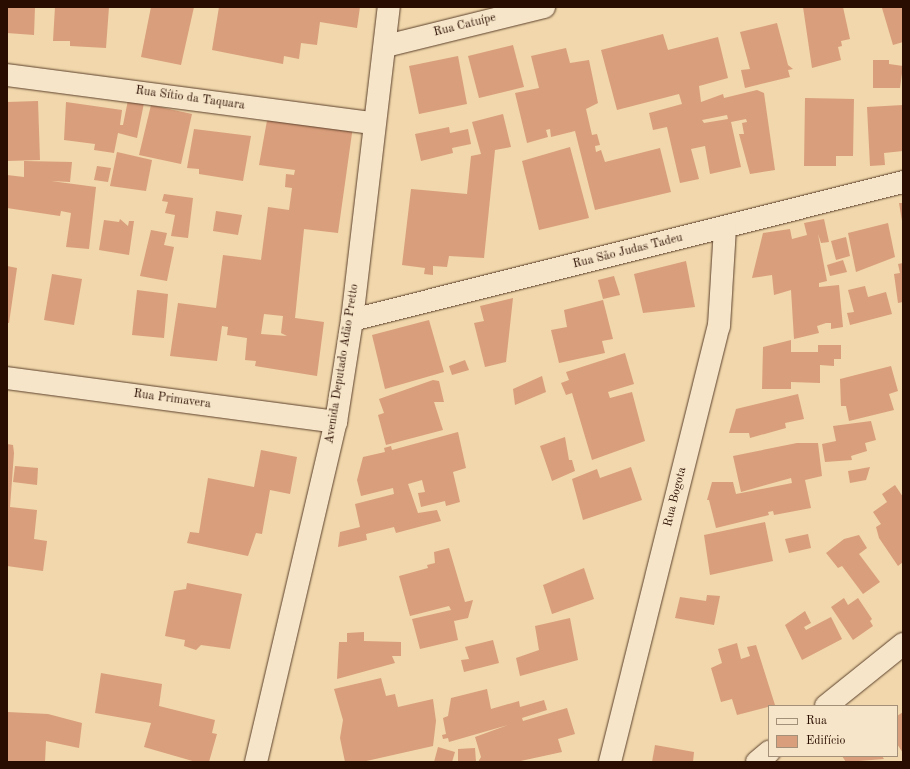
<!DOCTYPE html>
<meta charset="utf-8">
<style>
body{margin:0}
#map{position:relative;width:910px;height:769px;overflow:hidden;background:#f1d7ab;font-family:"Old Standard TT",serif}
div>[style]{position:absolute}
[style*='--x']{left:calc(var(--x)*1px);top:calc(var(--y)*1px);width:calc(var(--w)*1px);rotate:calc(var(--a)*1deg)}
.building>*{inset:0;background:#d99e7b}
.roads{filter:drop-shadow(0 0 1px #5c402c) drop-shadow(0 0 1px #5c402c)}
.minor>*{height:22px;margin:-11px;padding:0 11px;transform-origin:11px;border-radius:11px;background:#f6e5c8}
span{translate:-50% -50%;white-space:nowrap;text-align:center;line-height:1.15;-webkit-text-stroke:3.5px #f6e5c8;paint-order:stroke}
.street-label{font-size:12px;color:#2a0d01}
.frame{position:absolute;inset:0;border:8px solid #2a0d01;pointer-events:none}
.legend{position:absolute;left:768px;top:705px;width:130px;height:52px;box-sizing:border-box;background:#f6e5c8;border:1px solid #a48f78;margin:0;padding:5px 7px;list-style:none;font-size:12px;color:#2a0d01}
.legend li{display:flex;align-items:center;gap:8px;height:20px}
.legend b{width:20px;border:1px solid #a48f78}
</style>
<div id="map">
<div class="building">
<i style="clip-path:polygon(7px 7px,35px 7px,34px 35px,7px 33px)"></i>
<i style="clip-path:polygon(55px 7px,109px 7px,106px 48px,70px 46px,70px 41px,53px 41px)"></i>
<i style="clip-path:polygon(151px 7px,194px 7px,181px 65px,141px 57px)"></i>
<i style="clip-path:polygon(219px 7px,360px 7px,357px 28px,320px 22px,317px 45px,301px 43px,299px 59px,284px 56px,283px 64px,212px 50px)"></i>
<i style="clip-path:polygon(803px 7px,843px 7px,850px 39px,841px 41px,842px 46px,838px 47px,841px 60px,812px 68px)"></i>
<i style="clip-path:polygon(886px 7px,903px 7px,903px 42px,893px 45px,882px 8px)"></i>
<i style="clip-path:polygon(777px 23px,788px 65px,793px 69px,788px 70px,790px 77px,745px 88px,741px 70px,750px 69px,740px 32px)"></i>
<i style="clip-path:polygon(evenodd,663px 34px,668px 50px,718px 37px,728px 78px,699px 86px,701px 102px,723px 94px,724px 98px,757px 90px,764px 93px,775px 170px,750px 174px,739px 134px,744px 134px,742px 123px,747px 122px,746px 119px,731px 122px,741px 167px,710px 174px,705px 146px,691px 149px,699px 179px,680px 183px,667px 127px,653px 130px,649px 113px,682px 104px,679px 94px,617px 110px,601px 50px,663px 34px,727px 115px,728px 119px,704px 123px,702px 120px,727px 115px)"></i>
<i style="clip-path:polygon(513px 45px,524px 87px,479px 98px,468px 56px)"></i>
<i style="clip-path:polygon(566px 48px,570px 63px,589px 60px,598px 103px,586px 109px,592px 135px,597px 134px,600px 145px,595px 146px,596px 152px,601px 150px,605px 162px,660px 148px,671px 192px,595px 210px,575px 131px,551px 137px,550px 129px,546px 130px,548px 137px,527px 143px,515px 93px,539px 88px,531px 56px)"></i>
<i style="clip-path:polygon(458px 56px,467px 104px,419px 114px,409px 66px)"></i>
<i style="clip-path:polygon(873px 60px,889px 60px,889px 64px,903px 66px,900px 88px,873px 88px)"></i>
<i style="clip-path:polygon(805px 98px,854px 99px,853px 156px,836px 156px,836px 166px,804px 166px)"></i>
<i style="clip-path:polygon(128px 100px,144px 103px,137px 138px,118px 133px,114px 153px,94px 150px,95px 144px,64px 140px,66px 102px,122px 110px,120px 125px,123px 125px)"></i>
<i style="clip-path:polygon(38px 101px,40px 160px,7px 161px,7px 102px)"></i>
<i style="clip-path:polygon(151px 105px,192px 114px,181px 164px,139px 155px)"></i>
<i style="clip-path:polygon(903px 105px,903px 151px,884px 153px,885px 165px,870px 166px,867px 107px)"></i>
<i style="clip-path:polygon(503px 114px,511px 147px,495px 150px,484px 258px,449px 256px,447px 267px,433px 266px,433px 275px,424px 274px,425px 268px,402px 265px,411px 189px,467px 194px,471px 156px,481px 154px,472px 122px)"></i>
<i style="clip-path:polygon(evenodd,268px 115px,353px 126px,338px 233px,304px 229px,295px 318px,324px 322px,317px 376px,255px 366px,256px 361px,245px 360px,247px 338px,227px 335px,228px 327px,222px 326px,217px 361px,170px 356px,178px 303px,216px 308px,223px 255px,261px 260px,268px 207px,289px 210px,292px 188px,285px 187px,286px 174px,294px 175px,295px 170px,259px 165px,268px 115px,264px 314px,283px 316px,281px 333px,287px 336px,261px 334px,264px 314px)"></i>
<i style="clip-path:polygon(449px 127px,450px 133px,468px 129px,471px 144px,452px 148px,453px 153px,421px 161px,415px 134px)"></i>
<i style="clip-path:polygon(194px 129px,251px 136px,243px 181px,199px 174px,199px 169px,187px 168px)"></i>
<i style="clip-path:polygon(570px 147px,589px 218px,539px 230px,522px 161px)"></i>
<i style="clip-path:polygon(117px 152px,152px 160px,146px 191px,110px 186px)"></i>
<i style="clip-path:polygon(24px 161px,72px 162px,70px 182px,51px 181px,96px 187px,89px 249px,66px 247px,71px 213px,61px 211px,60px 216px,7px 208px,7px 175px,24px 177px)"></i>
<i style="clip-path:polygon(97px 166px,111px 168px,108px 182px,94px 180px)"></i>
<i style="clip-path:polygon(164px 194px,193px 198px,188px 238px,171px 236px,175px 215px,165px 213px,168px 202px,162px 201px)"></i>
<i style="clip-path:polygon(899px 203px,903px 203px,903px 221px,902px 221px)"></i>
<i style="clip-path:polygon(216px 211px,242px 215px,238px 235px,213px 231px)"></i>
<i style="clip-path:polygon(120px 219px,128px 226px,129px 221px,134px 221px,129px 255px,99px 250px,104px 220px,119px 222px)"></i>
<i style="clip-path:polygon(824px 219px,829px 242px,821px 243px,818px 234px,827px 281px,819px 283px,819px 287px,839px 285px,843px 327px,831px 329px,831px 323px,826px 323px,817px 326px,819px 333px,794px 339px,791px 290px,774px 295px,772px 275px,752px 278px,763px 233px,790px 229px,792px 239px,807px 235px,804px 223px)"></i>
<i style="clip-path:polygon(888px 223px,895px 257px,856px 272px,848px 233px)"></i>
<i style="clip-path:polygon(151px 230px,167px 233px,164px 245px,174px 247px,167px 281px,140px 276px)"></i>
<i style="clip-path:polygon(846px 237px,850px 256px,836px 260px,831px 241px)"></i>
<i style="clip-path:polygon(843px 260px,847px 272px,830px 276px,827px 265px)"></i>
<i style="clip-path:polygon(686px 261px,695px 307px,643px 313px,634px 274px)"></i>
<i style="clip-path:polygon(903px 263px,903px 302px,898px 303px,894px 274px,900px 273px,898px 264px)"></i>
<i style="clip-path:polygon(7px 266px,17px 268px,9px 323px,7px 323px)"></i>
<i style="clip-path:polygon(52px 274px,82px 279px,74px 325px,44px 320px)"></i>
<i style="clip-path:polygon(614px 276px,620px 295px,603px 299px,598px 280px)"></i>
<i style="clip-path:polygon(865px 286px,868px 297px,886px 292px,892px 314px,850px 325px,847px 313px,854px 312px,848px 290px)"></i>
<i style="clip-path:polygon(137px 290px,168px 294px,164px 338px,132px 335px)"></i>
<i style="clip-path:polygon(513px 298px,506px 362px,485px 367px,474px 323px,484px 321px,480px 306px)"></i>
<i style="clip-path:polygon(603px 300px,613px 339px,602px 341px,605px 353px,559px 363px,551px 330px,567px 327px,564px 310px)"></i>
<i style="clip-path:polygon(429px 320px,444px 372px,385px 389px,372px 335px)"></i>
<i style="clip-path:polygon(791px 340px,791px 352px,818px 352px,818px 345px,841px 345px,841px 359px,834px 359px,834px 366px,820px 365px,820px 383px,791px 382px,791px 389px,762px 389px,763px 347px)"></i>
<i style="clip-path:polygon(625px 353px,634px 384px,608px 392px,610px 398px,632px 392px,645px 441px,592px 460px,572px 393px,566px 395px,561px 383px,569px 380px,566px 372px)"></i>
<i style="clip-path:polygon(465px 360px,469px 370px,452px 375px,449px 366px)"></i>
<i style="clip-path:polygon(891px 366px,898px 391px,889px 394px,894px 410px,849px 421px,846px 406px,841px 406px,840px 379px)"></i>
<i style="clip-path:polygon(542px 376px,546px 392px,515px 405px,513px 389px)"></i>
<i style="clip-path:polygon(433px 380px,439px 381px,444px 402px,434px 402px,443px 430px,386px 445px,378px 415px,384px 413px,379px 399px)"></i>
<i style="clip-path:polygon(798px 394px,804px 419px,785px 423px,786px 428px,750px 438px,749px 433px,729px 433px,736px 409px)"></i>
<i style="clip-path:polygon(871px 421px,876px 440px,865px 443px,867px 451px,851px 456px,852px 460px,825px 462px,822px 444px,836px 441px,833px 426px)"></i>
<i style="clip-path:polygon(458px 432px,466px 468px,453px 472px,460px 502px,446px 506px,445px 501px,421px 507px,418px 493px,425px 492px,422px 480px,408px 484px,418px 513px,437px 510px,441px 521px,396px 533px,394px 527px,366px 534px,367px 540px,338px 547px,340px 532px,360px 527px,355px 504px,394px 494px,393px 488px,361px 496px,357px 480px,363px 457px,385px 452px,384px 448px,391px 446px,392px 450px)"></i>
<i style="clip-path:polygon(565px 437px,569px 460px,572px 460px,575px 471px,552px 481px,540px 446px)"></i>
<i style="clip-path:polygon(797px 443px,818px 443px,822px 476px,805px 480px,811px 508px,774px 515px,773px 511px,768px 512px,769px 515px,716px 528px,709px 500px,707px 500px,712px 482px,733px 482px,736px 494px,792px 483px,791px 478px,741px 492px,733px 456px)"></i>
<i style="clip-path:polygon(7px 444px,13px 445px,14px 453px,10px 507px,37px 510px,34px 539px,47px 541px,43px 571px,7px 566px)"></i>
<i style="clip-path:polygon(261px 450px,297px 457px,290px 494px,270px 490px,262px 534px,256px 533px,248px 556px,187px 543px,190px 532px,199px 533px,208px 478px,254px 487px)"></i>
<i style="clip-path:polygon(15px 466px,38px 468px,37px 485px,13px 482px)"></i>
<i style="clip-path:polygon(631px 467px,642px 500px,583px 520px,572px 479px,597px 469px,600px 478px)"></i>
<i style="clip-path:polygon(870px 467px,866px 480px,850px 483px,848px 471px)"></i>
<i style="clip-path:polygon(895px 485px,903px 497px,903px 562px,898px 566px,879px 538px,876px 527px,881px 524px,873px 512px,887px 502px,882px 494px)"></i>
<i style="clip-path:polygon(765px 522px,773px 561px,710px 575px,704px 535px)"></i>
<i style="clip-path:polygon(808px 534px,811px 548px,789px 553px,785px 539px)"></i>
<i style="clip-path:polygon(859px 535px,867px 548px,859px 554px,880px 582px,863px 594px,842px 566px,838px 568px,826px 553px,844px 539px)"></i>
<i style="clip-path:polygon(449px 548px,465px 602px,473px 600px,468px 618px,454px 621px,458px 640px,420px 649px,412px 619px,451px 610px,449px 606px,410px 616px,399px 576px,428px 568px,427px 565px,435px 563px,434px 552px)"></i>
<i style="clip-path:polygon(584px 568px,594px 599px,552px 614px,543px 585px)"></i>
<i style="clip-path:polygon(187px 583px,242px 594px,230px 649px,201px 645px,196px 650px,184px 646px,185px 640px,165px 636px,174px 591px,186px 589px)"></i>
<i style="clip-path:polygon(707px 595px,720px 596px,714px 625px,675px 618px,680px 597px,706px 601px)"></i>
<i style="clip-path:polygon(844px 598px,848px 605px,858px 598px,872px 619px,870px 621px,873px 626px,853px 640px,831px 607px)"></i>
<i style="clip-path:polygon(805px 611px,811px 623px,804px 627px,806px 630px,831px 617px,842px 639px,802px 660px,785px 625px)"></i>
<i style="clip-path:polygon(570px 618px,578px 660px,520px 676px,516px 658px,539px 650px,535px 626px)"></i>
<i style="clip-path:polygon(364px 632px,364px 641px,401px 642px,401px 656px,392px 656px,395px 663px,337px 679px,339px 642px,347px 642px,347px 633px)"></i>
<i style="clip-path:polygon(493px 640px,499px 663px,464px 672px,461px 660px,469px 659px,465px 647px)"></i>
<i style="clip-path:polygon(737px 643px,741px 659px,750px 656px,747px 647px,756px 645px,775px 705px,737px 715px,732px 699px,721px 702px,711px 668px,722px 663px,718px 649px)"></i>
<i style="clip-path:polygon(101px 673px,162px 684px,159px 706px,215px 720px,212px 733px,217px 734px,209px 762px,196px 762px,144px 747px,151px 723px,95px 713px)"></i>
<i style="clip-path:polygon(381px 678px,386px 696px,395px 694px,398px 707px,433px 699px,436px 721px,433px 746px,362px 762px,345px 762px,340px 738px,343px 720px,334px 689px)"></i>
<i style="clip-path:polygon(487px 689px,491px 709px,519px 701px,520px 707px,544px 700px,547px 710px,522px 718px,523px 721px,567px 708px,575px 734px,558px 739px,562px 752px,516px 762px,478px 762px,481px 757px,475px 737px,508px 725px,449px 742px,448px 738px,443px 739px,442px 735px,446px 734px,443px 718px,448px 716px,451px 698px)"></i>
<i style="clip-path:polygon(7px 712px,48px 714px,82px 723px,79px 748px,46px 741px,45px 762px,7px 762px)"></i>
<i style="clip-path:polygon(903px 712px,903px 753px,897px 744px,897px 716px)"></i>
<i style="clip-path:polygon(655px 745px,694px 752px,693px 762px,652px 762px)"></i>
<i style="clip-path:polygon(438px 747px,455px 752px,452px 762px,434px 762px)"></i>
<i style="clip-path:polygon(475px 748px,476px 762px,458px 762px,458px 749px)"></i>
<i style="clip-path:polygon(842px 756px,882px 756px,884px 759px,846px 762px)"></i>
</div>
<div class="roads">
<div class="minor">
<i style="--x:386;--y:46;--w:163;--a:-13.9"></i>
<i style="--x:7;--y:75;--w:369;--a:7.5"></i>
<i style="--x:352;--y:320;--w:568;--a:-14.06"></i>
<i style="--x:7;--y:378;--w:332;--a:7.6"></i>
<i style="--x:826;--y:706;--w:99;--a:-38.8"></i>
<i style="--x:256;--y:762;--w:349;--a:-76.8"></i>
<i style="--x:336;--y:422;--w:103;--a:-81.1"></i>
<i style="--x:352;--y:320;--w:315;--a:-83.3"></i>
<i style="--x:610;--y:762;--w:449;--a:-76"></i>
<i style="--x:719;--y:326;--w:98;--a:-86.5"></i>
<i style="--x:757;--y:762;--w:16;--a:-40"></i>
</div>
</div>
<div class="street-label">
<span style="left:465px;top:26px;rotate:-14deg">Rua Catuípe</span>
<span style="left:190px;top:99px;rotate:8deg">Rua Sítio da Taquara</span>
<span style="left:628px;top:252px;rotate:-14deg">Rua São Judas Tadeu</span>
<span style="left:343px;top:364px;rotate:-81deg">Avenida Deputado Adão Pretto</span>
<span style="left:172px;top:400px;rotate:8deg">Rua Primavera</span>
<span style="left:676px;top:497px;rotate:-76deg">Rua Bogota</span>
</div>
<div class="frame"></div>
<ul class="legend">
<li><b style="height:5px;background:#f6e5c8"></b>Rua</li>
<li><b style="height:11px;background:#d99e7b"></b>Edifício</li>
</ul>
</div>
